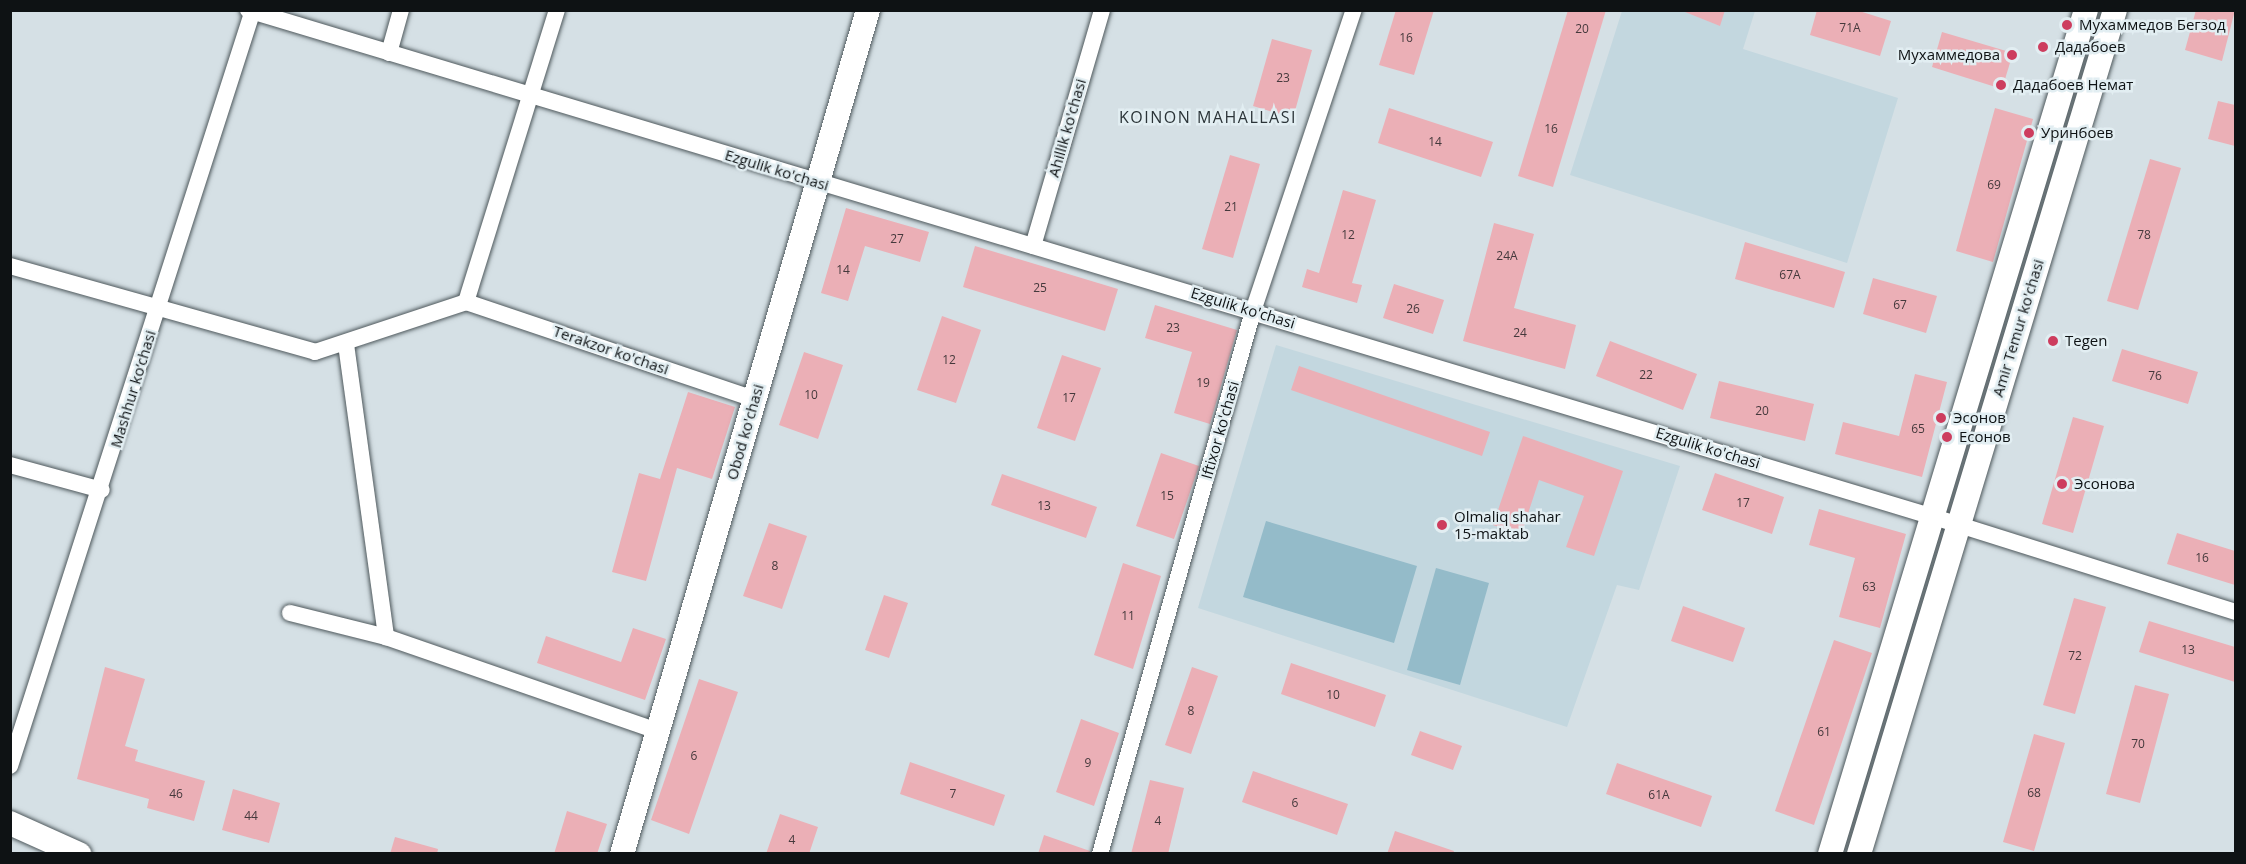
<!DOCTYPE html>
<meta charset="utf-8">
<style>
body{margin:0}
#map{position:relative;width:2246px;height:864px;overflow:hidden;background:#d5e0e5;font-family:"Open Sans",sans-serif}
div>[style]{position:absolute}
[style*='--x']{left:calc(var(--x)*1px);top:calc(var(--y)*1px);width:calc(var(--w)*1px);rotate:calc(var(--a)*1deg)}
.built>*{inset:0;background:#c3d7df}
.green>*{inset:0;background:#94bbc9}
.building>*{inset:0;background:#ebafb6}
.roads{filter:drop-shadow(0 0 2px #4e585c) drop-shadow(0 0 2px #4e585c)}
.street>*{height:16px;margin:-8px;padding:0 8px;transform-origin:8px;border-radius:8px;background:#fff}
.secondary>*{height:24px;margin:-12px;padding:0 12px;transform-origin:12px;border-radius:12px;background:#fff}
.dots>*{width:16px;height:16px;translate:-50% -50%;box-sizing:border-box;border:3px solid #e2eef2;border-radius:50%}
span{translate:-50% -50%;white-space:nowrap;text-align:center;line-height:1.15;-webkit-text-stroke:5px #e2eef2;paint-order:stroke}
.number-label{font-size:12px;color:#45393c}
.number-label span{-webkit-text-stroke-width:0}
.poi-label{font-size:15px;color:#0e1214}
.left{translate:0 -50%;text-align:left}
.right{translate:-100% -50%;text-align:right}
.street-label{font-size:15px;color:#0e1214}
.neighbourhood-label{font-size:16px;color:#2b3438;letter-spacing:1.5px}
.frame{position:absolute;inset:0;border:12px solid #0e1214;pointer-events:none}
</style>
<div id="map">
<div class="built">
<i style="clip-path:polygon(1622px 11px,1755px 11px,1743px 49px,1898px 98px,1847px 263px,1570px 175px)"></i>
<i style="clip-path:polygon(1276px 345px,1680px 466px,1639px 590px,1617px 585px,1567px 727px,1198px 608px)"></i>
</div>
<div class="green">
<i style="clip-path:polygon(1266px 521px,1417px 566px,1394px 643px,1243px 597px)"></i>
<i style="clip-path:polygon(1436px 568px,1489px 583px,1460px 685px,1407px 670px)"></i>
</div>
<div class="building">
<i style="clip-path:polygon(1396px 10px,1434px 10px,1414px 75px,1379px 65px)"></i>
<i style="clip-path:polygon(1568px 10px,1606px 10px,1553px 187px,1518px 176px)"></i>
<i style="clip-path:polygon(1680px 10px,1725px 10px,1720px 26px)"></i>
<i style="clip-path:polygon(1817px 10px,1856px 10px,1891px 21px,1880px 56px,1810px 35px)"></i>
<i style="clip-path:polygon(2196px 10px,2235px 10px,2222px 61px,2185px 50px)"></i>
<i style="clip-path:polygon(1942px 32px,2013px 53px,2002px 89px,1932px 67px)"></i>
<i style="clip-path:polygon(1272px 39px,1312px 50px,1293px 118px,1253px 106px)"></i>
<i style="clip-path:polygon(2218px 101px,2235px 105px,2235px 146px,2208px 139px)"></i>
<i style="clip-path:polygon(1389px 108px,1493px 142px,1481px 177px,1378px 143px)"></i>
<i style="clip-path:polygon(1995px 108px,2033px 119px,1993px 262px,1956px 251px)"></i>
<i style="clip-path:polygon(1230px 155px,1260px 164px,1233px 258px,1202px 249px)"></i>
<i style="clip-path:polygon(2150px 159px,2181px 168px,2138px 310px,2107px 301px)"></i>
<i style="clip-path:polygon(1343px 190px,1376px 200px,1352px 283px,1362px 285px,1357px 303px,1302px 287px,1307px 269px,1319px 273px)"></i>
<i style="clip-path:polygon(846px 208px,929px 232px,920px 262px,865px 246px,848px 301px,821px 293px)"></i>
<i style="clip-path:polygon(1494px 223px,1534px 234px,1514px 308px,1576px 325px,1565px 369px,1463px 341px)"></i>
<i style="clip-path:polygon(1745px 242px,1845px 272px,1834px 308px,1735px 279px)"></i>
<i style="clip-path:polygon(975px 246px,1118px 289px,1105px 331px,963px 287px)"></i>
<i style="clip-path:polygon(1873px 278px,1937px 296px,1926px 333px,1863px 314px)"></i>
<i style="clip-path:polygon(1394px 284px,1444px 300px,1433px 334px,1383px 318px)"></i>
<i style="clip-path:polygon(1155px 305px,1237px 330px,1210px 424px,1174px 413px,1192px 352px,1145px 338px)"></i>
<i style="clip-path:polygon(942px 316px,981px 330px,956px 403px,917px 390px)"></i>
<i style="clip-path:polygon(1610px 341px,1697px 374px,1683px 410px,1596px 376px)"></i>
<i style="clip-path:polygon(2122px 349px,2198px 372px,2188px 404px,2112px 381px)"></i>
<i style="clip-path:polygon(804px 352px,843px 365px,818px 439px,779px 425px)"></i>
<i style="clip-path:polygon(1062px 355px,1101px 368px,1075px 441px,1037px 428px)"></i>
<i style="clip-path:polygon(1299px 366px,1490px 432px,1482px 456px,1291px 390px)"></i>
<i style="clip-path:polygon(1915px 374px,1947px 382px,1922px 477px,1835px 454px,1843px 422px,1899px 436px)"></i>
<i style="clip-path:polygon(1719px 381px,1814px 404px,1805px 441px,1710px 418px)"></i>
<i style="clip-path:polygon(688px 392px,735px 407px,712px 479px,677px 468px,646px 581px,612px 572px,639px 473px,660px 479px)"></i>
<i style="clip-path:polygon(2073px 417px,2104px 426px,2073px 533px,2042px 524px)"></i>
<i style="clip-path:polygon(1523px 436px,1623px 471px,1594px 556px,1566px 547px,1584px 496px,1539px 480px,1521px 535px,1493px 525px)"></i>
<i style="clip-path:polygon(1161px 453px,1199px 466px,1174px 539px,1136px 526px)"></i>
<i style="clip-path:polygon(1715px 473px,1784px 497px,1772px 534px,1702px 510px)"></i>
<i style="clip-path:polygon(1002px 474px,1097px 507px,1086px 538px,991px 505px)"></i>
<i style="clip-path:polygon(1819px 509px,1906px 534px,1880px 628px,1839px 617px,1855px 558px,1809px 545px)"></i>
<i style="clip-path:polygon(769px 523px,807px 536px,782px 609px,743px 596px)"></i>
<i style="clip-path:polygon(2177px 533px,2235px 551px,2235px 585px,2167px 564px)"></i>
<i style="clip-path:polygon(1123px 563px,1161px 576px,1133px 669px,1094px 655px)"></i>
<i style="clip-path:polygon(884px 595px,908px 603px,889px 658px,865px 650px)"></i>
<i style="clip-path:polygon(2074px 598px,2106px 607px,2075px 714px,2043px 705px)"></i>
<i style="clip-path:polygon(1683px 606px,1745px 628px,1733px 662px,1671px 641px)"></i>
<i style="clip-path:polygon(2149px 621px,2235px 647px,2235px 682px,2139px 652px)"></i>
<i style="clip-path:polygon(633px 628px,666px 639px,645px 700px,537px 663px,546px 636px,621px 662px)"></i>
<i style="clip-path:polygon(1834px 640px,1872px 653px,1814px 825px,1775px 811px)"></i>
<i style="clip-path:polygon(1291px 663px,1386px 695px,1375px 727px,1281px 694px)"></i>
<i style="clip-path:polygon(105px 667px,145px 679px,125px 746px,138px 750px,135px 761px,205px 781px,194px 821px,147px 808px,149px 799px,77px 779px)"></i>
<i style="clip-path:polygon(1192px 667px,1218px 676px,1191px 754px,1165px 745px)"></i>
<i style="clip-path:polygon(699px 679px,738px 692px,689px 834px,651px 820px)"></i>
<i style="clip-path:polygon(2135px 685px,2169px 694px,2140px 803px,2106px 794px)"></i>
<i style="clip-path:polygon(1081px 719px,1119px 733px,1094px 806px,1056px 792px)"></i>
<i style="clip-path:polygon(1420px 731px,1462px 746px,1453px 770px,1411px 755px)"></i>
<i style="clip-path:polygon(2034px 734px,2065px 743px,2034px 851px,2003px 842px)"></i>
<i style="clip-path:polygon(910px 762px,1005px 795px,994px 826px,900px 794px)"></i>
<i style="clip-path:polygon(1617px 763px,1712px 796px,1701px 827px,1606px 794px)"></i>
<i style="clip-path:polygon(1253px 771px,1348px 804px,1337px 835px,1242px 802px)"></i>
<i style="clip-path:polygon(1150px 780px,1184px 788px,1168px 854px,1131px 854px)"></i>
<i style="clip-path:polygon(233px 789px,280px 803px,269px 843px,222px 830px)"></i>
<i style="clip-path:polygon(567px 811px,607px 824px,597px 854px,554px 854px)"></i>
<i style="clip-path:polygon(780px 814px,818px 827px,809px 854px,766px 854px)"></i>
<i style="clip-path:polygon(1395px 831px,1454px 851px,1453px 854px,1387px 854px)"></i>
<i style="clip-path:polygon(1044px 835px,1090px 851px,1090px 854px,1038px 854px)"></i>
<i style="clip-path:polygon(395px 837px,438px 849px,437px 854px,390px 854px)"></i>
</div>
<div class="roads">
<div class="street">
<i style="--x:248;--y:10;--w:1761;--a:16.74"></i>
<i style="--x:1934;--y:517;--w:317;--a:17.5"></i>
<i style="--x:389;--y:53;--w:45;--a:-74.4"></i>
<i style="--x:1033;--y:246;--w:246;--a:-73.7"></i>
<i style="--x:10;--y:266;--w:317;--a:15.7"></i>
<i style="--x:315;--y:352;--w:159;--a:-18.3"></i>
<i style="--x:466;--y:302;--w:306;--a:-72.7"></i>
<i style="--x:466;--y:302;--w:305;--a:18.6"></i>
<i style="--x:346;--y:344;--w:296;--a:82.2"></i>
<i style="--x:10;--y:465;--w:95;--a:15.2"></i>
<i style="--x:290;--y:613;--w:99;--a:14"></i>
<i style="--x:386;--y:637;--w:288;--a:19.1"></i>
<i style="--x:10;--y:766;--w:794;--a:-72.18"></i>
<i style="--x:1100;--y:854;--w:564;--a:-74.26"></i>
<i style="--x:1253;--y:311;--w:317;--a:-71.5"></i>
</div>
<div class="secondary">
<i style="--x:10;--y:823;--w:76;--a:24.2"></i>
<i style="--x:622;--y:854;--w:879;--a:-73.75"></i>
<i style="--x:1830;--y:854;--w:882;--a:-73.13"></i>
<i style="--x:1859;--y:854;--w:882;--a:-73.13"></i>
</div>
</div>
<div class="dots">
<i style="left:2067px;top:25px;background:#cd3d5e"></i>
<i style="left:2043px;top:47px;background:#cd3d5e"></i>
<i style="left:2012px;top:55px;background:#cd3d5e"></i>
<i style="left:2001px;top:85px;background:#cd3d5e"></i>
<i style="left:2029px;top:133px;background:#cd3d5e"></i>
<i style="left:2053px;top:341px;background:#cd3d5e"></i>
<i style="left:1941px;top:418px;background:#cd3d5e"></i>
<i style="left:1947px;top:437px;background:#cd3d5e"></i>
<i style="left:2062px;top:484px;background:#cd3d5e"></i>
<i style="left:1442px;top:525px;background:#cd3d5e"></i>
</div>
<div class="number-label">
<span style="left:1850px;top:28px">71А</span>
<span style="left:1582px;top:29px">20</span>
<span style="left:1406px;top:38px">16</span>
<span style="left:1283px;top:78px">23</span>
<span style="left:1551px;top:129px">16</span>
<span style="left:1435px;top:142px">14</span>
<span style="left:1994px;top:185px">69</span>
<span style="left:1231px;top:207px">21</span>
<span style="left:1348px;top:235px">12</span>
<span style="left:2144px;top:235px">78</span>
<span style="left:897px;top:239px">27</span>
<span style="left:1507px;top:256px">24А</span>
<span style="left:843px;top:270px">14</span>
<span style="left:1790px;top:275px">67А</span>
<span style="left:1040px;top:288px">25</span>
<span style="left:1900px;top:305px">67</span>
<span style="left:1413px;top:309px">26</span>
<span style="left:1173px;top:328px">23</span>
<span style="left:1520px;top:333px">24</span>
<span style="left:949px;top:360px">12</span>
<span style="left:1646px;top:375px">22</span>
<span style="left:2155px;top:376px">76</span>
<span style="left:1203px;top:383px">19</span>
<span style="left:811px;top:395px">10</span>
<span style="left:1069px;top:398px">17</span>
<span style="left:1762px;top:411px">20</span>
<span style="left:1918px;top:429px">65</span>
<span style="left:1167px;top:496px">15</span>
<span style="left:1743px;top:503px">17</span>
<span style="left:1044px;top:506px">13</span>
<span style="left:2202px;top:558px">16</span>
<span style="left:775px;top:566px">8</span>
<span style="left:1869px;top:587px">63</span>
<span style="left:1128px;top:616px">11</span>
<span style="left:2188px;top:650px">13</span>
<span style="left:2075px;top:656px">72</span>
<span style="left:1333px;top:695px">10</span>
<span style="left:1191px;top:711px">8</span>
<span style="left:1824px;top:732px">61</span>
<span style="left:2138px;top:744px">70</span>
<span style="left:694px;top:756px">6</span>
<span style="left:1088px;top:763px">9</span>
<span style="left:2034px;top:793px">68</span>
<span style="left:176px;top:794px">46</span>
<span style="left:953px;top:794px">7</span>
<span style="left:1659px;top:795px">61А</span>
<span style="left:1295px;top:803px">6</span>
<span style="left:251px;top:816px">44</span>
<span style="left:1158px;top:821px">4</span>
<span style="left:792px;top:840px">4</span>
</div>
<div class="poi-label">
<span class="left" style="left:2079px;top:25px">Мухаммедов Бегзод</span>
<span class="left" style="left:2055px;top:47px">Дадабоев</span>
<span class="right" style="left:2000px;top:55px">Мухаммедова</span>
<span class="left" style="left:2013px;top:85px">Дадабоев Немат</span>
<span class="left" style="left:2041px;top:133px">Уринбоев</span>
<span class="left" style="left:2065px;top:341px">Tegen</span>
<span class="left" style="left:1953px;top:418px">Эсонов</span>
<span class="left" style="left:1959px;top:437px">Есонов</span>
<span class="left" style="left:2074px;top:484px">Эсонова</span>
<span class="left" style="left:1454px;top:525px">Olmaliq shahar<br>15-maktab</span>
</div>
<div class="street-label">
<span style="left:1067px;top:128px;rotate:-74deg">Ahillik ko'chasi</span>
<span style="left:777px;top:170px;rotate:17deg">Ezgulik ko'chasi</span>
<span style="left:1243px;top:308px;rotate:17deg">Ezgulik ko'chasi</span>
<span style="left:2018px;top:328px;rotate:-73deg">Amir Temur ko'chasi</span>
<span style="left:611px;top:350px;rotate:19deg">Terakzor ko'chasi</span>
<span style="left:133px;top:389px;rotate:-73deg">Mashhur ko‘chasi</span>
<span style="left:1220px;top:430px;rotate:-74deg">Iftixor ko'chasi</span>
<span style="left:745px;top:432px;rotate:-74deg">Obod ko'chasi</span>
<span style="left:1708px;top:448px;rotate:17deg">Ezgulik ko'chasi</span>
</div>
<div class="neighbourhood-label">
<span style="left:1208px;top:117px">KOINON MAHALLASI</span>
</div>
<div class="frame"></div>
</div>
